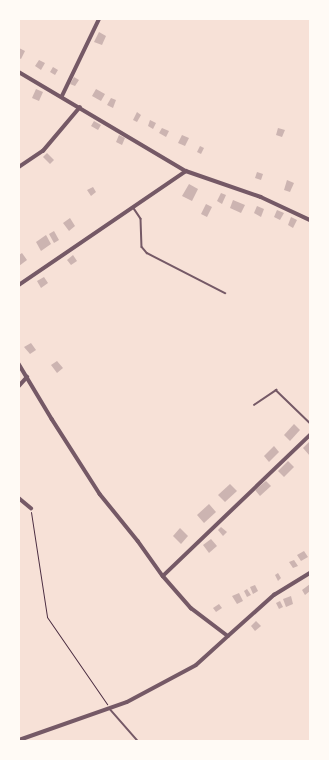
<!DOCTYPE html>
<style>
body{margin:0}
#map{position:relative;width:329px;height:760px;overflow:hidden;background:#f7e1d7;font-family:Lato,sans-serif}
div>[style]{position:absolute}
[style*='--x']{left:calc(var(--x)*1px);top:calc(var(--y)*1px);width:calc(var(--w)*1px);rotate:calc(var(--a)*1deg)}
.building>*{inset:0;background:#ccb4b1}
.path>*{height:1px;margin:-0.5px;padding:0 0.5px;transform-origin:0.5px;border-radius:0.5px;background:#4a2c40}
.service>*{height:1.5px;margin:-0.75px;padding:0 0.75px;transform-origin:0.75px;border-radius:0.75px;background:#755966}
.minor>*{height:3.5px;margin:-1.75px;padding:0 1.75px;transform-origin:1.75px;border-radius:1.75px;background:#755966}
.tertiary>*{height:4px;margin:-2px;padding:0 2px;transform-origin:2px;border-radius:2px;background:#755966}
span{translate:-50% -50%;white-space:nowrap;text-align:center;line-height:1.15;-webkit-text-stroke:3.5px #fffaf5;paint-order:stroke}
.frame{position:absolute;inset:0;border:20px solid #fffaf5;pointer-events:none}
</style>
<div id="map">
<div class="building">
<i style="clip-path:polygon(99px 32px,106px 36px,102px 45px,94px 42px)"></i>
<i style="clip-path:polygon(19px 48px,25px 51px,21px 59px,19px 58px)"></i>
<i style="clip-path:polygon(39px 60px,45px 63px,41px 70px,35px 66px)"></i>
<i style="clip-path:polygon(53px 67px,58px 70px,55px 75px,50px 72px)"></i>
<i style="clip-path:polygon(74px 77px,79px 80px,75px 86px,70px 84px)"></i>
<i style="clip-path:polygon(36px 89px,43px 92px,39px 101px,32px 98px)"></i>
<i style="clip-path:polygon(96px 89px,105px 94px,101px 101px,92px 96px)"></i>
<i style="clip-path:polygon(111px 98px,116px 100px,113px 108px,107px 105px)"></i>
<i style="clip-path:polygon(137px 112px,141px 115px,137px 122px,133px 120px)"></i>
<i style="clip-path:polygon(150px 120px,156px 123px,153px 129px,148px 126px)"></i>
<i style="clip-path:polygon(94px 121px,101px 125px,98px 130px,91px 126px)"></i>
<i style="clip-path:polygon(162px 128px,169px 131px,166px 137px,159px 133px)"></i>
<i style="clip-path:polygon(278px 128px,285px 130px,282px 137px,276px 135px)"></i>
<i style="clip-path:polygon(119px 135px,125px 138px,122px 145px,116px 142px)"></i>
<i style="clip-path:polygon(182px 135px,189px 138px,185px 146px,178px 143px)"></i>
<i style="clip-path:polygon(200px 146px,204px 148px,201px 154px,197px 152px)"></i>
<i style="clip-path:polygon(47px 153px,54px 160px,50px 164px,43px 157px)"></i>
<i style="clip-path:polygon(257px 172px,263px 174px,261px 180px,255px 178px)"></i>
<i style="clip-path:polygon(287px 180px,294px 183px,290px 192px,284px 190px)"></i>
<i style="clip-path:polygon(189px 184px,198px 189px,192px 201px,182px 196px)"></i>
<i style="clip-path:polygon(93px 187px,96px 192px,91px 196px,87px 190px)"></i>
<i style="clip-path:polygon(221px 193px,226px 195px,222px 204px,217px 201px)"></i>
<i style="clip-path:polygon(233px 200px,245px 205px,241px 213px,230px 208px)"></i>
<i style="clip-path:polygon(206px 204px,212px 207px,207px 217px,201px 214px)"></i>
<i style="clip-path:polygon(257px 206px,264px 209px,261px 217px,254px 213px)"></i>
<i style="clip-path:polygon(277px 210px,284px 213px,280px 220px,274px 217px)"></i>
<i style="clip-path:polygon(291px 217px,297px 220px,293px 228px,288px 225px)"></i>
<i style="clip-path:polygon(70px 218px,75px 226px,69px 231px,63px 223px)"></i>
<i style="clip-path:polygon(54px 231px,59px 240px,54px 243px,49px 234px)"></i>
<i style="clip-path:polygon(46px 235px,51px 244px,41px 251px,36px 242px)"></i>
<i style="clip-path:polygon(22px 253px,27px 260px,19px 266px,19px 255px)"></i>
<i style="clip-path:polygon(73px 255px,77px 261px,71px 265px,67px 260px)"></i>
<i style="clip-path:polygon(44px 277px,48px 283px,41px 288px,37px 281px)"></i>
<i style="clip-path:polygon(31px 343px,36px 350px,30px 354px,24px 347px)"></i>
<i style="clip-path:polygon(57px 361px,63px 368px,57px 373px,51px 365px)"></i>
<i style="clip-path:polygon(294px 424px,300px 430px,290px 441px,284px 435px)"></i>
<i style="clip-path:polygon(309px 442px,310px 444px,310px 456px,303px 448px)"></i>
<i style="clip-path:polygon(274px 446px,279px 452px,269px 462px,264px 456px)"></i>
<i style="clip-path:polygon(288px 461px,294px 467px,284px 477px,278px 471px)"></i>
<i style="clip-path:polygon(266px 481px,271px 486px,260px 496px,255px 490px)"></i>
<i style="clip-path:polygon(230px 484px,237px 491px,225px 502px,218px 495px)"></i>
<i style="clip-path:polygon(209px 504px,216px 512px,204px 523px,197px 515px)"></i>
<i style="clip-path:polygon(221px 527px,227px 532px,223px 536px,218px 530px)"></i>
<i style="clip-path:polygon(180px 528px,188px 536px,181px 544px,173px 536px)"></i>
<i style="clip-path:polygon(211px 539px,217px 546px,209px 553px,203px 545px)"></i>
<i style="clip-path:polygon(304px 551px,308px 557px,301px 561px,297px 555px)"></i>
<i style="clip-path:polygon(294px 560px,298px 566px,293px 568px,289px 562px)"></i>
<i style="clip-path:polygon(278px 573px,281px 578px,278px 581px,275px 575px)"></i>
<i style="clip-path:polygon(310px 584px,310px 591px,305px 595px,302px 590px)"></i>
<i style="clip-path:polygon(255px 585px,258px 591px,253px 594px,250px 587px)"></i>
<i style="clip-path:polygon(247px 589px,251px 595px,247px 597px,244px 591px)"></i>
<i style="clip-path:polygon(239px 593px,243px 601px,237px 604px,232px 596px)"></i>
<i style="clip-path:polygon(291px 596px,293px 604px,286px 607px,283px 599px)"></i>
<i style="clip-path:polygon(280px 601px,283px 607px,279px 609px,276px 603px)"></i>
<i style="clip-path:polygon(219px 604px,222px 608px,216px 612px,213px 608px)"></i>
<i style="clip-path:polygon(256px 621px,261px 626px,255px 631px,251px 626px)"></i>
</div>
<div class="path">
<i style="--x:31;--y:512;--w:106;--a:81.3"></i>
<i style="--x:47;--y:617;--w:106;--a:55.4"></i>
</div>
<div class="service">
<i style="--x:133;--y:207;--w:14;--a:56"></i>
<i style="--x:141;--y:219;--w:28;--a:88"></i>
<i style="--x:142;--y:247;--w:8;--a:50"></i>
<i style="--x:147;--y:253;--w:88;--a:27.1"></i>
<i style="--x:254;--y:405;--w:27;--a:-34"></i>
<i style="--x:276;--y:390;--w:47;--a:44.1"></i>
<i style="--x:110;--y:709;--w:43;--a:48.8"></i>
</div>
<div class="minor">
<i style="--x:19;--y:72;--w:194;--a:30.7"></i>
<i style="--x:186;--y:171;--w:79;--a:19.1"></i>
<i style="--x:261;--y:197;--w:54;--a:25.1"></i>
<i style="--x:62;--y:96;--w:85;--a:-64.3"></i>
<i style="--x:19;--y:167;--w:29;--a:-34"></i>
<i style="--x:43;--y:151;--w:57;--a:-49.9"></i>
<i style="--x:19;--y:285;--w:202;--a:-34.3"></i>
<i style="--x:19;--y:364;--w:64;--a:59"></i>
<i style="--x:52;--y:419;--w:89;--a:57.4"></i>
<i style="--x:100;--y:494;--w:60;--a:51"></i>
<i style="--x:138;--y:541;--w:43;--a:54.5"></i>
<i style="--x:163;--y:576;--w:43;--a:48.8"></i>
<i style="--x:191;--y:608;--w:46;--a:37.1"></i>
<i style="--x:228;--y:636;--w:62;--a:-41.7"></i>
<i style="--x:274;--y:595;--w:42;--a:-31.4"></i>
<i style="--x:19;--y:386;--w:12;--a:-48"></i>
<i style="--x:19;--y:498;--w:16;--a:40"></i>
<i style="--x:163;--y:576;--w:204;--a:-43.8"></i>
</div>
<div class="tertiary">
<i style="--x:19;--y:740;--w:114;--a:-19.4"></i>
<i style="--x:127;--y:702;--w:78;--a:-28.2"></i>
<i style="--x:196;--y:665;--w:43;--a:-42.2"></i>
</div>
<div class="frame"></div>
</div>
